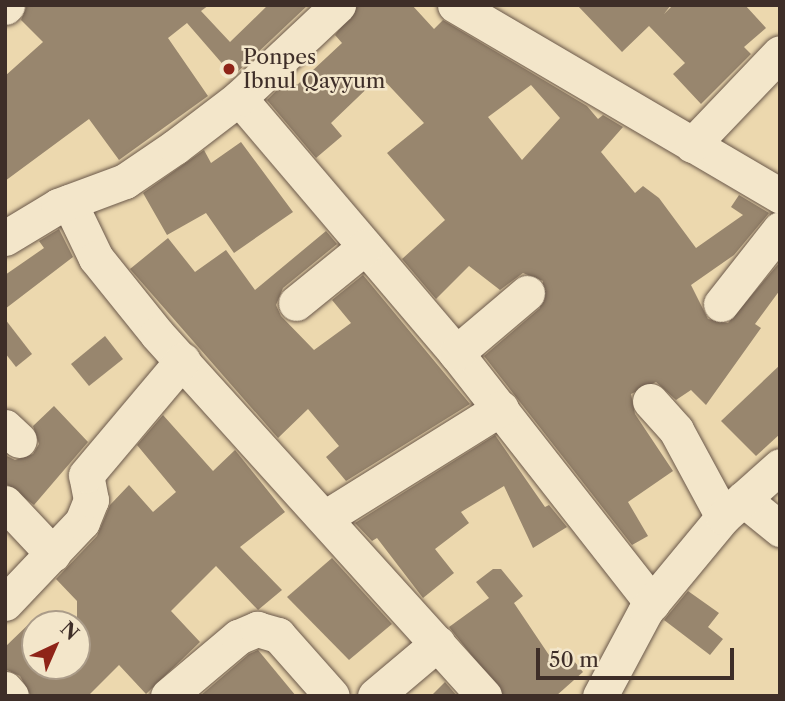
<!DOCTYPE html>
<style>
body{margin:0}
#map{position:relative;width:785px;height:701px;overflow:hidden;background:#ecd8ae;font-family:"Libre Caslon Text",serif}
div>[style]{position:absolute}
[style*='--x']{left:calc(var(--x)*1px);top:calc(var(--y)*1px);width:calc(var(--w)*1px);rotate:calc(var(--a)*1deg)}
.building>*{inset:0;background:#98866e}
.roads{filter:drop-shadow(0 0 2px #6a584a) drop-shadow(0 0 2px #6a584a)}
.minor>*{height:35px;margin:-17.5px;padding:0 17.5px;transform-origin:17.5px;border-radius:17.5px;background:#f3e6ca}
.dots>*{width:19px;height:19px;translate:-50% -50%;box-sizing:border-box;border:4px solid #f3e6ca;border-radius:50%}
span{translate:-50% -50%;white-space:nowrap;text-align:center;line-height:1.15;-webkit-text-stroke:5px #f3e6ca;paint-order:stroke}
.poi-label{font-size:21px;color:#3e2e28}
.left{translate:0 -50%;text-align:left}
.frame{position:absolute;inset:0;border:7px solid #3e2e28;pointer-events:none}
.north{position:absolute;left:21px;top:610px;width:70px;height:70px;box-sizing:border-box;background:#f3e6ca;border:2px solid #ab9c89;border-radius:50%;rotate:44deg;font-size:19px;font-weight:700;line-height:28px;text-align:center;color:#3e2e28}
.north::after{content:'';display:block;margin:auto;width:24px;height:32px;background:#8f2418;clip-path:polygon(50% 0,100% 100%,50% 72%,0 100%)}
.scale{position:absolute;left:536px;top:648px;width:198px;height:32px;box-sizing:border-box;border:4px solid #3e2e28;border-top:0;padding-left:9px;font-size:21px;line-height:24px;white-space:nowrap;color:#3e2e28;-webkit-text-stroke:5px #f3e6ca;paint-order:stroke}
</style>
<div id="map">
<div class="building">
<i style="clip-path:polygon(27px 5px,209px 5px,201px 11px,230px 42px,268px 5px,308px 5px,233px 76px,187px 23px,168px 38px,208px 96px,119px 160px,89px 119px,5px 181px,5px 76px,43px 42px,21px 20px)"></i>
<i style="clip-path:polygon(evenodd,358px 5px,412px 5px,434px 29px,443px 20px,587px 106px,598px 119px,603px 115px,623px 127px,601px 152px,635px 193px,643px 186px,659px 198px,696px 248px,743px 215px,731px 207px,739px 195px,769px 213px,734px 255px,691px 285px,708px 319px,728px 323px,780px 262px,780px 290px,755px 324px,761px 328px,706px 405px,691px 390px,676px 400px,656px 382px,631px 394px,635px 414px,673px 471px,628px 502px,648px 536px,632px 545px,484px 356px,540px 308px,543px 281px,523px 273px,500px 290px,469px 266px,436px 299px,402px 259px,445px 220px,387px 153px,424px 123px,380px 76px,331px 123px,342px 136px,316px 158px,267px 100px,290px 77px,297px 85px,342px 43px,335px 35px,358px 5px,531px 85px,560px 118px,522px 160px,488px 117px,531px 85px)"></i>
<i style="clip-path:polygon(577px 5px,671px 5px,664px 14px,673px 5px,745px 5px,766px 28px,744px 47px,751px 54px,701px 104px,673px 74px,685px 63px,649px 26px,622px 52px)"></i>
<i style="clip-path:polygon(241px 142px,293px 212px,234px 253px,206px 213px,167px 235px,143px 193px,204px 150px,211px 163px)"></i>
<i style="clip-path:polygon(59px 229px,73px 257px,5px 309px,5px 275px,44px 248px,39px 241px)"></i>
<i style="clip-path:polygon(326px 231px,337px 244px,283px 288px,276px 305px,281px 316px,314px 350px,351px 323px,332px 300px,363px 275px,470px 404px,346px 481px,326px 457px,339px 446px,308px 409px,278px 438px,130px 269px,168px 238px,195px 272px,226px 250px,255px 290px)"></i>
<i style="clip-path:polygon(5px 319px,32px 354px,16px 367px,5px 353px)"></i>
<i style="clip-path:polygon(105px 336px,123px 359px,89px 386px,71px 364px)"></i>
<i style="clip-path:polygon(780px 365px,780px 434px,756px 456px,721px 421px)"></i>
<i style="clip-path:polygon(54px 406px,88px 442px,34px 505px,5px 483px,5px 455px,15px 460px,33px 454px,39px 444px,33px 426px)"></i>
<i style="clip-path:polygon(163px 415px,213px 471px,235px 450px,285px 512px,240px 547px,282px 590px,258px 610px,216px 566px,171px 611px,200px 642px,146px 694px,119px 665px,88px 696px,31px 696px,20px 676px,5px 669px,5px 647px,35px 618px,35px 666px,77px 666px,77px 601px,56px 579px,97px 536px,110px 505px,129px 485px,153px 512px,176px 492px,137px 445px)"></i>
<i style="clip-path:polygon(495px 435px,545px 507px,549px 505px,567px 527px,533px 548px,504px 486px,461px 512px,469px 523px,435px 549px,454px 573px,423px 598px,377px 538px,372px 541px,355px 523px)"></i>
<i style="clip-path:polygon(332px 558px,392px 624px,349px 660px,287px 597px)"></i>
<i style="clip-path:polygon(493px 569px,501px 569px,523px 596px,514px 603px,553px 661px,565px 650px,583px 672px,556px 696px,504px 696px,449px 627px,489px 598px,476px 582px)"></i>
<i style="clip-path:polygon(688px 591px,719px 613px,708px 627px,723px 639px,710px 655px,664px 620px)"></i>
<i style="clip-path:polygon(258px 650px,296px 696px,200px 696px,249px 654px)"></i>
<i style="clip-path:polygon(445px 682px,457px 696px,431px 696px)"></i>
</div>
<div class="roads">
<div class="minor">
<i style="--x:455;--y:5;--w:377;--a:30.4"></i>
<i style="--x:5;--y:7;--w:3;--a:-45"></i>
<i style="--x:239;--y:98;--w:335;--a:49.6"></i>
<i style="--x:456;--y:353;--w:318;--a:51.9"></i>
<i style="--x:692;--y:145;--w:127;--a:-46.3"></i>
<i style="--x:69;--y:202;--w:62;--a:64.3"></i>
<i style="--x:96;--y:258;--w:97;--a:51.2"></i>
<i style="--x:157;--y:334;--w:488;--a:47.9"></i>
<i style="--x:5;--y:238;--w:62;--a:-31.1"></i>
<i style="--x:58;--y:206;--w:72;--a:-20.5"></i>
<i style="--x:125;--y:181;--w:60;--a:-34.2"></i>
<i style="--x:175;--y:147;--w:81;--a:-37.4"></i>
<i style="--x:239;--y:98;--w:136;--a:-43.2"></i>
<i style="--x:296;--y:303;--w:89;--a:-39.1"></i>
<i style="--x:721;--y:304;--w:95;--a:-51.8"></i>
<i style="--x:456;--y:353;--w:93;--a:-40.2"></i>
<i style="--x:650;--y:401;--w:39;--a:48"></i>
<i style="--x:676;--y:430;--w:99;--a:61.6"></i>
<i style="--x:5;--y:427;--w:19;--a:43"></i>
<i style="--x:743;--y:499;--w:48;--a:39"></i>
<i style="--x:5;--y:503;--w:70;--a:46.7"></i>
<i style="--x:326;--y:517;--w:206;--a:-31.9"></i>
<i style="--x:5;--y:603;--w:112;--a:-46.5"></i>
<i style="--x:82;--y:522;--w:24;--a:-68"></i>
<i style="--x:91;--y:500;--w:25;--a:-101"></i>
<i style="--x:86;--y:475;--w:150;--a:-49.9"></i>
<i style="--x:5;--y:689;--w:9;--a:49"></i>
<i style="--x:168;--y:696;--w:92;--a:-40.1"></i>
<i style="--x:238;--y:637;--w:21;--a:-23"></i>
<i style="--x:257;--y:629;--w:22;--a:16"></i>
<i style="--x:278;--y:635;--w:81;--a:48.5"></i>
<i style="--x:375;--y:696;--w:82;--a:-40.1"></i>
<i style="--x:600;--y:696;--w:98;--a:-61.9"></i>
<i style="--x:646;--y:610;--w:121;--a:-50.4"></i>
<i style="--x:723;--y:517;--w:76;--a:-41.8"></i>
</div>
</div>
<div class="dots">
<i style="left:229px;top:69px;background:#8f2418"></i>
</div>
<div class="poi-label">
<span class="left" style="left:243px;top:69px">Ponpes<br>Ibnul Qayyum</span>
</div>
<div class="frame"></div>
<div class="north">N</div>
<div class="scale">50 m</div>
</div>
